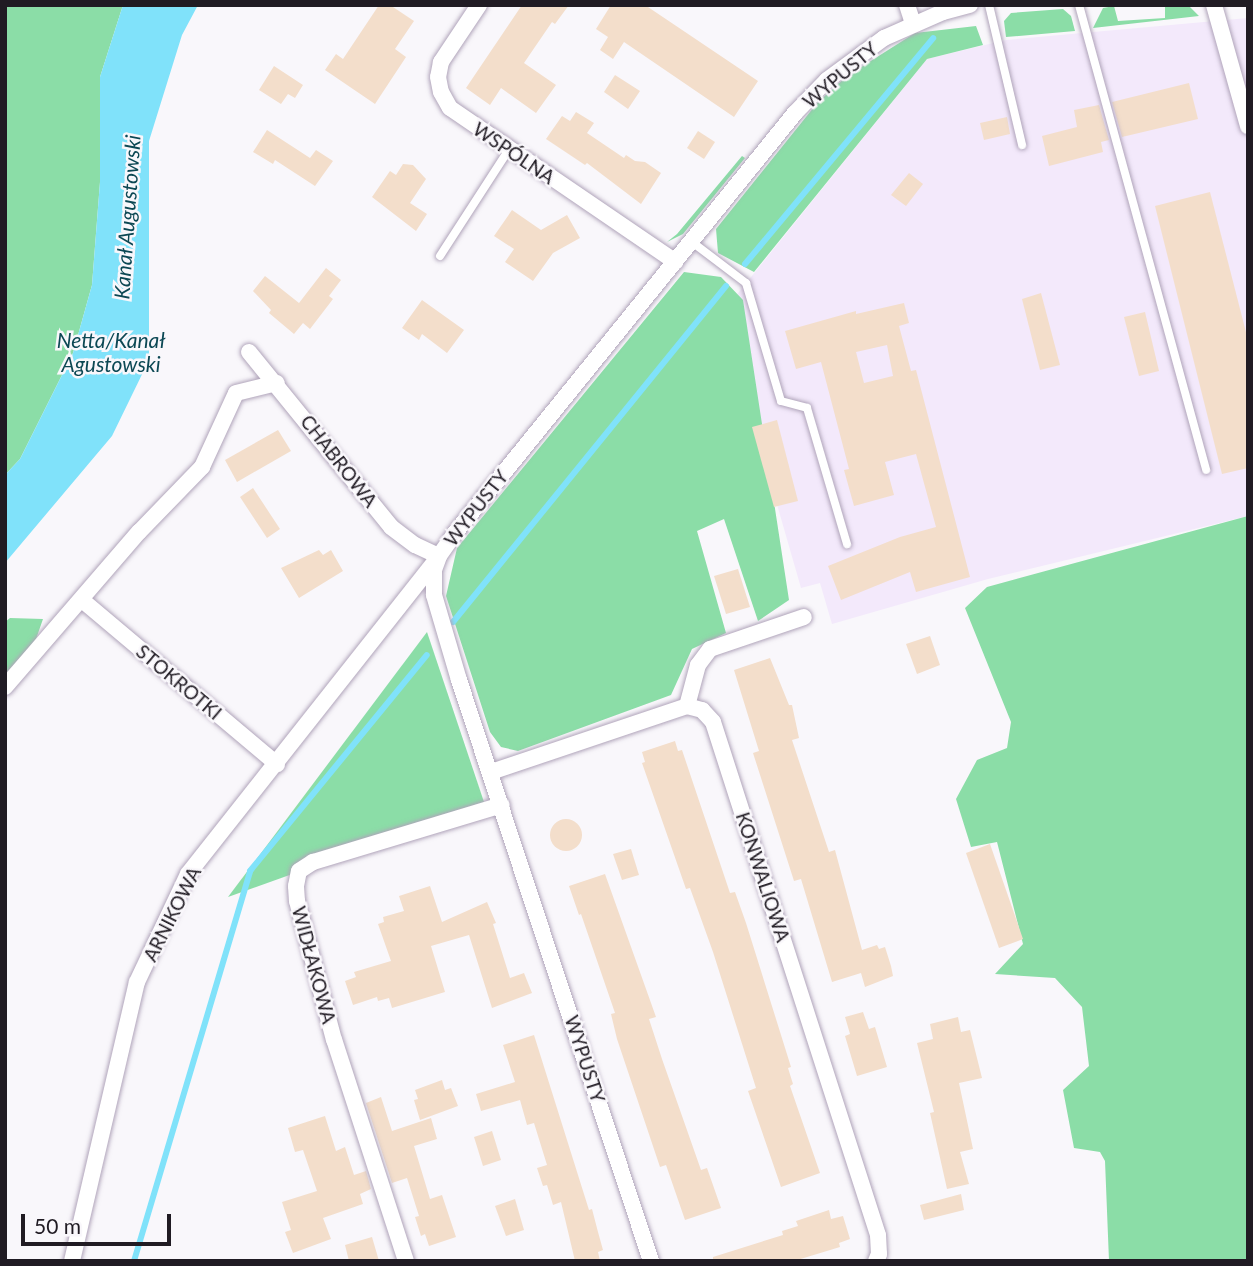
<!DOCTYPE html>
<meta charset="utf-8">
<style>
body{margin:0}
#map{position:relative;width:1253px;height:1266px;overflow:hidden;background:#f9f7fb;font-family:Lato,sans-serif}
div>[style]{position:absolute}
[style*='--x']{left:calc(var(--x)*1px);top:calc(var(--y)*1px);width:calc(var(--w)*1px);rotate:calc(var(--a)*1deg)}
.built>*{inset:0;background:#f3e9fb}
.green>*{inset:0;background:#8bdda7}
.water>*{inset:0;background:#80e2fa}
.stream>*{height:6px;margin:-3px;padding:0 3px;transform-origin:3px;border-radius:3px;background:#80e2fa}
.building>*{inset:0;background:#f3decb}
.round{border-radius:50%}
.roads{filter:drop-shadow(0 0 2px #b0a4ba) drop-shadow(0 0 2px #b0a4ba)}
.service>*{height:8px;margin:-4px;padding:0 4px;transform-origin:4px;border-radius:4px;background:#fff}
.minor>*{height:16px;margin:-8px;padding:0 8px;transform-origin:8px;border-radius:8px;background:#fff}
span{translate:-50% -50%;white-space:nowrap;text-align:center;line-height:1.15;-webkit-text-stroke:5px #f9f7fb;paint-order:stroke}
.street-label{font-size:19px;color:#201b23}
.water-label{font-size:21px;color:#0c4854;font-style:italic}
.frame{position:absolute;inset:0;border:7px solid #201b23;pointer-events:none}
.scale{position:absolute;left:21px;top:1214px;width:150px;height:32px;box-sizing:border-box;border:4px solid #201b23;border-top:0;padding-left:9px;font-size:21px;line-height:24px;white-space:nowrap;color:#201b23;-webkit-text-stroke:5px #f9f7fb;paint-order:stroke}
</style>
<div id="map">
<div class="built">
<i style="clip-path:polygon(1248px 18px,1248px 516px,988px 579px,832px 624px,820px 583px,801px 588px,722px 313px,927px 59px,1006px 40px)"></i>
</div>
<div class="green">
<i style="clip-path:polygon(5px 5px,123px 5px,100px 77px,100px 182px,92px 285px,73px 353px,20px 459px,5px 475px)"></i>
<i style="clip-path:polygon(1165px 5px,1188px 5px,1199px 16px,1093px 28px,1103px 8px,1114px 6px,1118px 21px,1165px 18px)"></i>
<i style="clip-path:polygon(1063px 9px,1071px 16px,1075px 31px,1006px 37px,1004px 21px,1011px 13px)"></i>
<i style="clip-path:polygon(976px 26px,983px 45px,927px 59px,754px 272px,718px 253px,716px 229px,818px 102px,847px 76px,915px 33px)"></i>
<i style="clip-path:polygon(742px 156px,745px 158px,683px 234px,667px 242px,677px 234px)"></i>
<i style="clip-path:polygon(684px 272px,721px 277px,743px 300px,789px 600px,758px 621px,724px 519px,697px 531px,726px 633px,692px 649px,671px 695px,518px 751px,501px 747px,490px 732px,446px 596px,457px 548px)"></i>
<i style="clip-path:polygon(1248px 516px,1248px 1261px,1109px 1261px,1105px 1161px,1100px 1152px,1074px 1148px,1063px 1090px,1089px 1066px,1082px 1007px,1055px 978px,995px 974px,1023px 944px,997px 842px,971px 847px,956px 799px,977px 760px,1007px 748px,1011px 722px,965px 608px,987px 587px)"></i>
<i style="clip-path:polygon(10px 618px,43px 619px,35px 642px,5px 674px,5px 622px)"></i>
<i style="clip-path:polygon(427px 632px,485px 805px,228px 897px)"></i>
</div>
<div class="water">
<i style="clip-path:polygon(123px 5px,198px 5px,182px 35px,149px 141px,149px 360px,112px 436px,5px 563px,5px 475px,20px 459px,73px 353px,92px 285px,100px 182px,100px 77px)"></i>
</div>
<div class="stream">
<i style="--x:745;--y:264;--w:294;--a:-50.2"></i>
<i style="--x:453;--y:622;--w:433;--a:-50.9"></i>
<i style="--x:134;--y:1261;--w:407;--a:-73.4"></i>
<i style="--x:250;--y:871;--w:279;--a:-50.7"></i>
</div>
<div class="building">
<i style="clip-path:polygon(379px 5px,390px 5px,414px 21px,395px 49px,406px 57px,375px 104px,325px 70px,336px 54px,343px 59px)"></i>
<i style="clip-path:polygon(522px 5px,569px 5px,555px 24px,552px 22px,524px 63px,556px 85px,536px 113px,501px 88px,490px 105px,466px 88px)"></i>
<i style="clip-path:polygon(611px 5px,645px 5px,758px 81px,734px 117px,624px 42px,613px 59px,600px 50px,608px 37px,596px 29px)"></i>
<i style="clip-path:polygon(274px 66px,303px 85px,295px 98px,288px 94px,281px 104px,259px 90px)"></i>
<i style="clip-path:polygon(615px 75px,640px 91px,628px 109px,604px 92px)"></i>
<i style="clip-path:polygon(1189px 83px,1198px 119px,1122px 137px,1112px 102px)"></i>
<i style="clip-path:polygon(1099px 105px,1109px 140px,1101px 142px,1103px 152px,1049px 166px,1042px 136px,1077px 127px,1074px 110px)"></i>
<i style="clip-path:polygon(576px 112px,594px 123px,587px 133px,624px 158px,626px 155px,635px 161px,645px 162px,661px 173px,641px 204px,587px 163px,585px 165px,546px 139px,562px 116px,570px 121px)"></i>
<i style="clip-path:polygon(1007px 117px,1010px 134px,984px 140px,980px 123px)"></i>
<i style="clip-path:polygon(267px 130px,310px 158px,316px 150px,333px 161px,315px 186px,275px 160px,273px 164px,253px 152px)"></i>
<i style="clip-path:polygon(698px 131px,715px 142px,704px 159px,687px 148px)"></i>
<i style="clip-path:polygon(403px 164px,413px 165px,426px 179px,410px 203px,427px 214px,416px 231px,372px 197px,390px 171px,396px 175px)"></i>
<i style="clip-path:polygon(909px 173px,923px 184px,906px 206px,891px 195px)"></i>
<i style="clip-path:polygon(1210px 192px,1248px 340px,1248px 468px,1222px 474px,1155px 206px)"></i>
<i style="clip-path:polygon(512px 210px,541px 230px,567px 215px,580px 238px,553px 253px,533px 281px,505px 262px,514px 249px,494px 236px)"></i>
<i style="clip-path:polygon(326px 268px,341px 280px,329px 296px,333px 299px,310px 329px,303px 323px,294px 334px,269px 313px,271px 310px,253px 291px,265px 276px,299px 303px)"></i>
<i style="clip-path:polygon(1041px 293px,1060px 365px,1040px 370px,1022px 299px)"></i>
<i style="clip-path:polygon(422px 300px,464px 330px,447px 353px,422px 334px,419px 340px,402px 328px)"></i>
<i style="clip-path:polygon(evenodd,904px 303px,909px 323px,899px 326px,911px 371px,916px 370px,970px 577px,916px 592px,910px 572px,841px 600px,828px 566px,900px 537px,936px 527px,916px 454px,885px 462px,894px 495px,854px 506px,844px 470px,849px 469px,821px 362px,796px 369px,785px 331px,856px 311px,856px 314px,904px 303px,887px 345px,893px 376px,864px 383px,856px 352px,887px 345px)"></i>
<i style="clip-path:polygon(1145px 312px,1159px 371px,1139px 376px,1124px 317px)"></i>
<i style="clip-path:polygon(777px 420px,798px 501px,774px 507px,752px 427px)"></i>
<i style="clip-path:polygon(278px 430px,291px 451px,237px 482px,225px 460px)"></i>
<i style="clip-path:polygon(253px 488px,280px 529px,267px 538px,240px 497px)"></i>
<i style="clip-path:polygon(319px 550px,323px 555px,331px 550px,343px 571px,299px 598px,281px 568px)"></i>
<i style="clip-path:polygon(738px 569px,750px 607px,726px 614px,714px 576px)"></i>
<i style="clip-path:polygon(930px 636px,940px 665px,917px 674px,906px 644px)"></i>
<i style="clip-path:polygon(770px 658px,789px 705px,792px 705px,799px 738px,792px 740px,829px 852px,835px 850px,862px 950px,877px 945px,879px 949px,885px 947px,891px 966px,893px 976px,865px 987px,861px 973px,832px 982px,801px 879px,794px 881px,753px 753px,759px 751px,734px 670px)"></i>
<i style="clip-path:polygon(675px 741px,678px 751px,682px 750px,730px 893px,735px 892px,746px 923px,791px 1067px,788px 1068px,793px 1084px,790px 1086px,820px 1173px,781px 1187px,748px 1091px,756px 1088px,713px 952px,690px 888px,686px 889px,642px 763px,645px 762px,642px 752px)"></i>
<i class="round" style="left:550px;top:819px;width:32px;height:32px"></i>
<i style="clip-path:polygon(990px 844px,1023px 939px,999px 948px,966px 853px)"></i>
<i style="clip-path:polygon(631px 849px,639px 875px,622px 880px,613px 854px)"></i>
<i style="clip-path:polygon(605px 874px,656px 1017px,649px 1019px,662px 1059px,701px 1170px,707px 1168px,721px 1208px,685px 1220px,666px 1165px,660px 1167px,617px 1039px,611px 1014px,615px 1013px,581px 914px,579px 915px,569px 886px)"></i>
<i style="clip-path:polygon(430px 886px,442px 922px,487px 902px,496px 923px,493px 924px,510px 978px,524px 973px,532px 993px,492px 1008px,469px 935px,431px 946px,445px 992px,392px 1008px,389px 998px,378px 1001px,377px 997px,353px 1005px,345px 981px,356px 977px,354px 972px,391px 961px,378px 924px,384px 922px,383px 917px,404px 911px,399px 896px)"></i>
<i style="clip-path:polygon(863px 1012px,869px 1029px,875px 1027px,887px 1067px,857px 1076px,845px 1036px,850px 1034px,845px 1017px)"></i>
<i style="clip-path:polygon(958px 1017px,961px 1032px,970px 1030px,982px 1078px,959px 1083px,973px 1149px,960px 1152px,969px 1184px,947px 1189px,930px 1113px,934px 1112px,917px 1043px,933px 1039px,930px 1024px)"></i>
<i style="clip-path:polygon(534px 1035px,589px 1210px,592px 1209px,598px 1232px,603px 1250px,598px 1252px,600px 1261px,575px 1261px,561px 1202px,553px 1205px,547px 1185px,543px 1186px,537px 1168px,547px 1165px,534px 1123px,527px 1125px,520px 1100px,481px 1111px,476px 1094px,515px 1082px,503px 1045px)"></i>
<i style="clip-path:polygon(442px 1080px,445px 1090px,451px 1088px,458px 1106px,420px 1120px,414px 1100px,418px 1099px,415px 1090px)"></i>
<i style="clip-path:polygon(381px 1097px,392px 1131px,431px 1118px,437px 1139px,414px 1146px,430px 1199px,442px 1195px,456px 1237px,429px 1246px,425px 1234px,421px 1236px,415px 1217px,419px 1216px,407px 1178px,392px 1183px,366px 1103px)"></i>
<i style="clip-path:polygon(325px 1116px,336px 1151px,345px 1147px,354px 1175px,366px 1171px,371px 1189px,360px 1194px,363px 1204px,323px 1218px,331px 1239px,293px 1253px,285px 1232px,291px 1230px,282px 1202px,317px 1191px,303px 1150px,295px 1152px,288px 1128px)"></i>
<i style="clip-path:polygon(492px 1131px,501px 1160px,483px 1166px,474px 1137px)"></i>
<i style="clip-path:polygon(961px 1194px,964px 1210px,924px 1220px,920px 1205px)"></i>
<i style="clip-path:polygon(515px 1199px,524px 1230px,506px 1236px,495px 1206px)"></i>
<i style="clip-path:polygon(829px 1210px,831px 1219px,843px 1216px,850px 1239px,839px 1243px,840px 1247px,794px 1261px,713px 1261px,713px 1257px,783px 1235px,782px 1231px,798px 1226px,796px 1221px)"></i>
<i style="clip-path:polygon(372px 1237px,379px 1261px,349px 1261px,345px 1245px)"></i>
</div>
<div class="roads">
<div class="service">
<i style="--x:989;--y:5;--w:144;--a:76.7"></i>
<i style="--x:1079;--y:5;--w:482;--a:74.7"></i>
<i style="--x:692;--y:242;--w:68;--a:37.2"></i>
<i style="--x:746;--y:283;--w:123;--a:73.5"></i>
<i style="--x:781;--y:401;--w:27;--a:15"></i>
<i style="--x:807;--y:408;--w:142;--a:73.6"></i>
<i style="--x:440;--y:256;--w:125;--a:-57.1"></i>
</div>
<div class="minor">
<i style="--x:479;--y:5;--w:69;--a:123.7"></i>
<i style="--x:441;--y:62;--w:15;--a:101"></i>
<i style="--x:438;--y:77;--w:15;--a:79"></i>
<i style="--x:441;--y:92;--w:18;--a:61"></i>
<i style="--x:450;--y:108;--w:273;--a:34.3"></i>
<i style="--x:907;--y:5;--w:19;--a:72"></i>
<i style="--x:1214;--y:5;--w:126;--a:74.3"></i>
<i style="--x:249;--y:352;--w:225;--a:50.9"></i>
<i style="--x:391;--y:527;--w:30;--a:37"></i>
<i style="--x:415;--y:545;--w:26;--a:25"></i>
<i style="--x:82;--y:600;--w:255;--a:40.1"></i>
<i style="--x:5;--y:687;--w:205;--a:-49.2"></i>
<i style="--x:139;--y:532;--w:91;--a:-45.9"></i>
<i style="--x:202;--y:467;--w:81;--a:-65.3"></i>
<i style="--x:236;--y:393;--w:42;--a:-13.7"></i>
<i style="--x:687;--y:706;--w:42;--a:-75"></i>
<i style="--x:698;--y:665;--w:20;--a:-53"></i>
<i style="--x:710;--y:649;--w:99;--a:-18.8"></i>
<i style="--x:491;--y:772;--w:207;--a:-18.6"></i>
<i style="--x:687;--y:706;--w:16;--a:15"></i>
<i style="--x:702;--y:710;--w:16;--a:47"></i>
<i style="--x:713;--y:722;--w:539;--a:72.17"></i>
<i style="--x:878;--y:1235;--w:19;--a:87"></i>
<i style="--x:879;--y:1254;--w:8;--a:113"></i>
<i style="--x:72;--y:1261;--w:286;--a:-76.9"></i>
<i style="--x:137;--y:982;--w:119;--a:-64.7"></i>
<i style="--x:188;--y:874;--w:399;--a:-51.7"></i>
<i style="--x:406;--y:1261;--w:232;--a:-108"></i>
<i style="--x:334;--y:1040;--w:144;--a:-104.9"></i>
<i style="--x:297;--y:901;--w:15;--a:-94"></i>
<i style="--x:296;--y:886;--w:15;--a:-79"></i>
<i style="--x:299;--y:871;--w:17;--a:-33"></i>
<i style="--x:313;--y:862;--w:197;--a:-16.8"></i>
<i style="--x:651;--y:1261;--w:612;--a:-108.29"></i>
<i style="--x:459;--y:680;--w:89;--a:-106.4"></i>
<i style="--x:434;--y:595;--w:25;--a:-90"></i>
<i style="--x:434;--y:570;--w:15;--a:-70"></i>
<i style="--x:439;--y:556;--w:28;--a:-55"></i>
<i style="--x:455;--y:533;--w:540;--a:-51.01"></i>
<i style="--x:795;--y:113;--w:46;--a:-45.9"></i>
<i style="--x:827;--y:80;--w:71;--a:-36.4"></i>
<i style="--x:884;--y:38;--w:64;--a:-23.8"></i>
<i style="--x:943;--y:12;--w:28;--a:-15"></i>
</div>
</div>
<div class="street-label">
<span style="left:840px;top:75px;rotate:-40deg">WYPUSTY</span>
<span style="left:514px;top:153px;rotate:34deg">WSPÓLNA</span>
<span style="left:339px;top:461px;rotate:52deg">CHABROWA</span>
<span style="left:476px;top:508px;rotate:-52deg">WYPUSTY</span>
<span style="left:179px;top:682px;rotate:40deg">STOKROTKI</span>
<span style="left:763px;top:877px;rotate:72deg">KONWALIOWA</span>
<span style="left:172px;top:914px;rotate:-63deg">ARNIKOWA</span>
<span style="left:314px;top:965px;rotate:75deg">WIDŁAKOWA</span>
<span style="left:585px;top:1059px;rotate:72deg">WYPUSTY</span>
</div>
<div class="water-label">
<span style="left:127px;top:217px;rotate:-86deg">Kanał Augustowski</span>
<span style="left:111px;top:352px">Netta/Kanał<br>Agustowski</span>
</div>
<div class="frame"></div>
<div class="scale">50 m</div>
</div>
